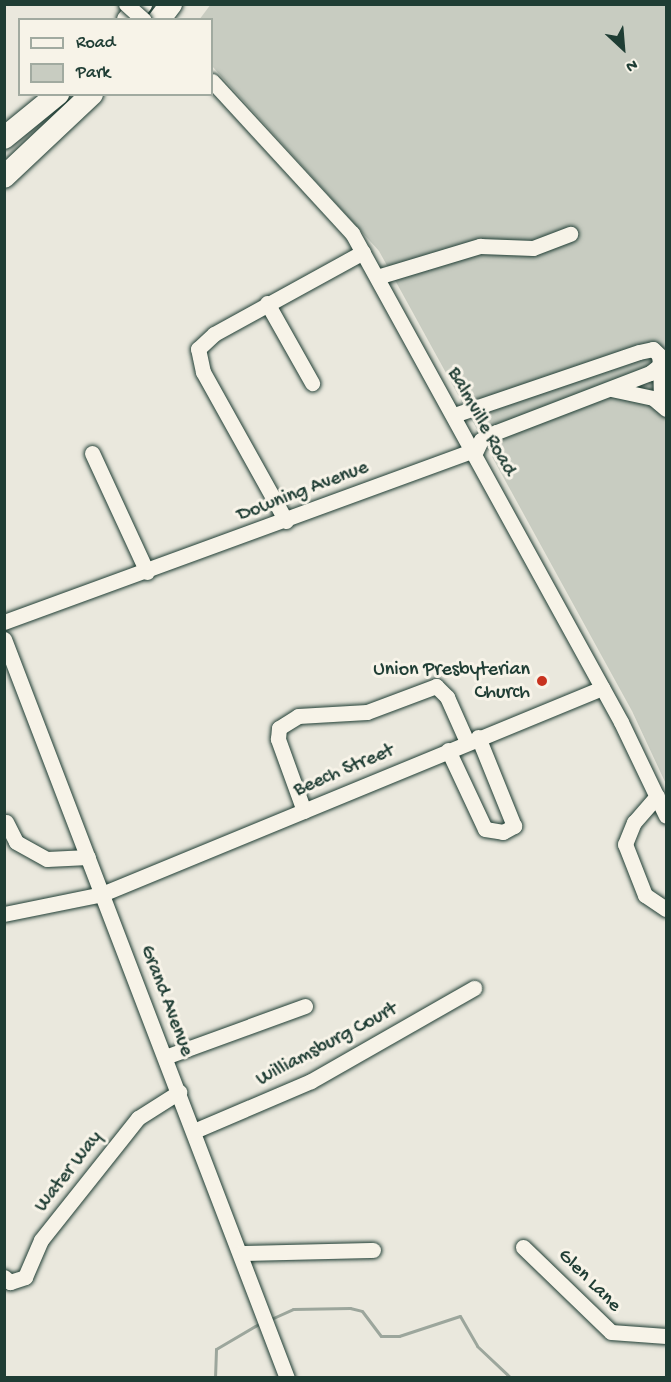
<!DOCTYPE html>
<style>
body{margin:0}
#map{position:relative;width:671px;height:1382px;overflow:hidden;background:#eae8dd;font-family:"Gochi Hand",sans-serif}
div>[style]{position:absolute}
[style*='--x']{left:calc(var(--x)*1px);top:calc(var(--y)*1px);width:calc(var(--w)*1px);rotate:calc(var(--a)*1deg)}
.green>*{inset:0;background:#c8ccc1}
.stream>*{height:3px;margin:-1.5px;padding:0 1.5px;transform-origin:1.5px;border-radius:1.5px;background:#9ca69c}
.roads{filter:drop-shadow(0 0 2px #1f3d34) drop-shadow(0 0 2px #1f3d34)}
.minor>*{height:15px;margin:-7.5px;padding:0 7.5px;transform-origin:7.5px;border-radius:7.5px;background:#f7f3e8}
.highway>*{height:22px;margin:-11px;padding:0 11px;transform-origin:11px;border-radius:11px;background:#f7f3e8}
.bridges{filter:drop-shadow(0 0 2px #1f3d34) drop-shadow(0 0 2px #1f3d34)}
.minor-bridge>*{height:15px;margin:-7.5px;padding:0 7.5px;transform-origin:7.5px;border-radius:7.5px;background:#f7f3e8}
.dots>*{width:16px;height:16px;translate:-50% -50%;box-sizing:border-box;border:3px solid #f7f3e8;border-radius:50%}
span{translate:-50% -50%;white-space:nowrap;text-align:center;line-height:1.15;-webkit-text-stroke:6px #f7f3e8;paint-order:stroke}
.street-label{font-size:20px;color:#1f3d34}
.poi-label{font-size:20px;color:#1f3d34}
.right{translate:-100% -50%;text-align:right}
.frame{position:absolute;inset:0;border:6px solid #1f3d34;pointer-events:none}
.legend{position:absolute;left:18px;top:18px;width:195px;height:78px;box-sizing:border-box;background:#f7f3e8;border:2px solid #a1aaa0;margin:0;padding:8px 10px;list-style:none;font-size:18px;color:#1f3d34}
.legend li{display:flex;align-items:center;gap:12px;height:30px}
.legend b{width:30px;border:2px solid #a1aaa0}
.north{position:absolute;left:593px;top:18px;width:60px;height:60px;-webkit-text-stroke:4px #f7f3e8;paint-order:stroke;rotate:154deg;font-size:16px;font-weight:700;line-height:24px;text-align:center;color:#1f3d34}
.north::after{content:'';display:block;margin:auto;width:21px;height:27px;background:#1f3d34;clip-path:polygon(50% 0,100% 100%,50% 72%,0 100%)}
</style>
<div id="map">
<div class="green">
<i style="clip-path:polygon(211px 4px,666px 5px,666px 784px,632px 711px,379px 251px,212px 66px,212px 20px,199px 20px)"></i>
</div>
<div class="stream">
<i style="--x:271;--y:1319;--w:24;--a:-24"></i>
<i style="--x:293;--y:1309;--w:57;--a:-1"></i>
<i style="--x:350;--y:1308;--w:12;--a:14"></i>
<i style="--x:362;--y:1311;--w:31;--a:53"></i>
<i style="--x:381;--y:1336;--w:18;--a:0"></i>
<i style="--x:399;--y:1336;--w:64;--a:-18.2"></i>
<i style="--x:460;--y:1316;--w:34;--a:60"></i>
<i style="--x:477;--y:1346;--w:47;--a:43.3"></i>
<i style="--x:215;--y:1378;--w:29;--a:-88"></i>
<i style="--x:216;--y:1349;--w:53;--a:-30.4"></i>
</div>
<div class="roads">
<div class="minor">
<i style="--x:212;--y:81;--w:207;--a:47.4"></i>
<i style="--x:352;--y:233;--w:558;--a:61.18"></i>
<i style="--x:621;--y:722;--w:104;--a:64.4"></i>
<i style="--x:377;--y:277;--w:108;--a:-16.8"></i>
<i style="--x:480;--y:246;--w:53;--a:2.2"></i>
<i style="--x:533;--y:248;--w:40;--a:-21"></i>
<i style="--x:267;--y:303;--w:92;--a:60.6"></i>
<i style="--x:611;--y:389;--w:43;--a:12.1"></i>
<i style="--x:653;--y:398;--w:17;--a:40"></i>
<i style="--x:661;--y:404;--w:39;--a:-91"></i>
<i style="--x:660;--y:365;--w:6;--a:-9"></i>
<i style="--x:454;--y:415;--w:195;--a:-18.8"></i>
<i style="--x:639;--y:352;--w:14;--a:-12"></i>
<i style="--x:653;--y:349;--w:8;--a:45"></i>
<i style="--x:659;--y:355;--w:10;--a:84"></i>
<i style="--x:660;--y:365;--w:13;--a:141"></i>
<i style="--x:650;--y:373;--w:165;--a:159"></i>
<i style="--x:496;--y:432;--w:17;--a:152"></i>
<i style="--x:481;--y:440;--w:14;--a:115"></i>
<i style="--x:92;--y:453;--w:131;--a:65.2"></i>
<i style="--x:286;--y:521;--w:171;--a:-119.1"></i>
<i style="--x:203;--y:372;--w:24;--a:-102"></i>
<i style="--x:198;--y:349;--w:22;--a:-43"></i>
<i style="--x:214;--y:334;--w:170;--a:-28.8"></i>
<i style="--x:4;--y:622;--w:500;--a:-20.1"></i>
<i style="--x:4;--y:639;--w:791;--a:69.05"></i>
<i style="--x:448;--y:750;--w:87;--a:64.9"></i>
<i style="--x:485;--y:829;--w:18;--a:9"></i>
<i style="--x:503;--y:832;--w:13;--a:-29"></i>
<i style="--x:514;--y:826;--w:96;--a:-112"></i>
<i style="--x:657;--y:796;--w:35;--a:131"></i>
<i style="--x:634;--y:822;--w:24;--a:112"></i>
<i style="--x:625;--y:844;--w:55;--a:68.6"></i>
<i style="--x:645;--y:895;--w:25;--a:34"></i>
<i style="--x:304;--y:811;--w:77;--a:-109.9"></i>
<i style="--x:278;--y:739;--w:11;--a:-85"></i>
<i style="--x:279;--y:728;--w:22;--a:-32"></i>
<i style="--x:298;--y:716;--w:69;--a:-3.3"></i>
<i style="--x:367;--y:712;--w:74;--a:-20.6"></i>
<i style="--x:436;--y:686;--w:16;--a:45"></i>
<i style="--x:447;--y:697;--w:49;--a:66"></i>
<i style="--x:6;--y:822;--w:22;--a:63"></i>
<i style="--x:16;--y:842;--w:35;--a:29"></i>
<i style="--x:47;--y:859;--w:41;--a:-2.8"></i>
<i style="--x:4;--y:914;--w:100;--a:-11.5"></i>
<i style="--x:102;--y:894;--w:541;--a:-22.39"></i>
<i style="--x:165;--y:1057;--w:149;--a:-20"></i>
<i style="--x:194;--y:1131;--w:127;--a:-23.1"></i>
<i style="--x:311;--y:1081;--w:188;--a:-29.7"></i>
<i style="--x:523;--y:1247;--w:122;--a:44"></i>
<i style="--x:611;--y:1332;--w:55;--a:4.2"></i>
<i style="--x:241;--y:1253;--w:132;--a:-1.3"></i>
<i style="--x:4;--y:1277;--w:8;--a:40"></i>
<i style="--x:10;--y:1282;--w:16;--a:-18"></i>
<i style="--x:25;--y:1277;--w:40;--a:-66.6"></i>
<i style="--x:41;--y:1240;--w:156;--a:-51.5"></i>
<i style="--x:138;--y:1118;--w:49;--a:-32.4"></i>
</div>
<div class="highway">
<i style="--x:128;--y:20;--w:21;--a:-51"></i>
<i style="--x:159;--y:20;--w:20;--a:-53"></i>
<i style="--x:4;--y:138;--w:70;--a:-39.2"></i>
<i style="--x:4;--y:177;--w:121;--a:-43.3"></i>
</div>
</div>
<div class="bridges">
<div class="minor-bridge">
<i style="--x:126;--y:4;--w:24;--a:42"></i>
</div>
</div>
<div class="dots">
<i style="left:542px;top:681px;background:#c8321e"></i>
</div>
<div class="street-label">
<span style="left:481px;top:422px;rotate:61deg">Balmville Road</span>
<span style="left:303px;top:492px;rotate:-21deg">Downing Avenue</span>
<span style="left:344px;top:771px;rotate:-23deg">Beech Street</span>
<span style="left:166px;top:1001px;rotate:69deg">Grand Avenue</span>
<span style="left:327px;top:1045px;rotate:-28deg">Williamsburg Court</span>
<span style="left:69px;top:1172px;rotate:-52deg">Water Way</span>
<span style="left:589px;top:1281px;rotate:45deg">Glen Lane</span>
</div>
<div class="poi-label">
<span class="right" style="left:530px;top:682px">Union Presbyterian<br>Church</span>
</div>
<div class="frame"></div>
<ul class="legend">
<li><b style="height:8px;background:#f7f3e8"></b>Road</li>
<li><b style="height:16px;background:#c8ccc1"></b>Park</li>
</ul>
<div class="north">N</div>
</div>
